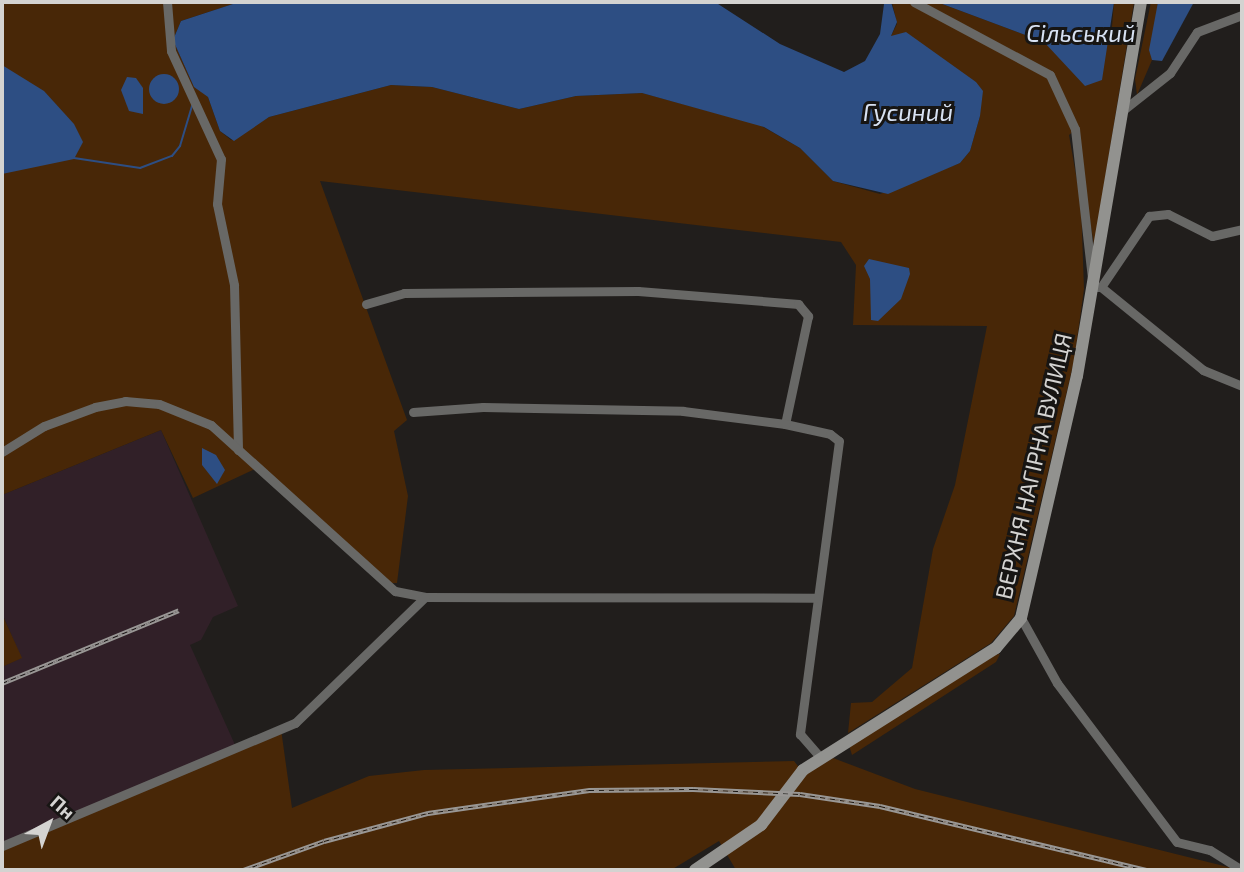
<!DOCTYPE html>
<meta charset="utf-8">
<style>
body{margin:0}
#map{position:relative;width:1244px;height:872px;overflow:hidden;background:#211e1c;font-family:"Exo 2",sans-serif}
div>[style]{position:absolute}
[style*='--x']{left:calc(var(--x)*1px);top:calc(var(--y)*1px);width:calc(var(--w)*1px);rotate:calc(var(--a)*1deg)}
.industrial>*{inset:0;background:#312028}
.green>*{inset:0;background:#482707}
.water>*{inset:0;background:#2d4e83}
.round{border-radius:50%}
.stream>*{height:2px;margin:-1px;padding:0 1px;transform-origin:1px;border-radius:1px;background:#2d4e83}
.street>*{height:9px;margin:-4.5px;padding:0 4.5px;transform-origin:4.5px;border-radius:4.5px;background:#686866}
.secondary>*{height:12px;margin:-6px;padding:0 6px;transform-origin:6px;border-radius:6px;background:#92928f}
.rail>*{height:4.5px;margin-top:-2.25px;transform-origin:0;background:repeating-linear-gradient(90deg,#171513 0 5px,#999795 0 10px);box-sizing:border-box;border-block:2px solid #999795}
span{translate:-50% -50%;white-space:nowrap;text-align:center;line-height:1.15;-webkit-text-stroke:6px #171513;paint-order:stroke}
.street-label{font-size:23px;color:#d4d3d1}
.water-label{font-size:24px;color:#d8e2f3;font-style:italic}
.frame{position:absolute;inset:0;border:4px solid #d4d3d1;pointer-events:none}
.north{position:absolute;left:14px;top:788px;width:70px;height:70px;-webkit-text-stroke:5px #171513;paint-order:stroke;rotate:41deg;font-size:19px;font-weight:700;line-height:28px;text-align:center;color:#d4d3d1}
.north::after{content:'';display:block;margin:auto;width:24px;height:32px;background:#d4d3d1;clip-path:polygon(50% 0,100% 100%,50% 72%,0 100%)}
</style>
<div id="map">
<div class="industrial">
<i style="clip-path:polygon(161px 430px,238px 606px,213px 617px,201px 640px,190px 645px,236px 747px,2px 846px,2px 667px,21px 658px,2px 613px,2px 495px)"></i>
</div>
<div class="green">
<i style="clip-path:polygon(2px 2px,239px 2px,181px 21px,173px 40px,193px 84px,208px 97px,220px 131px,231px 140px,269px 117px,391px 85px,432px 87px,519px 109px,576px 96px,642px 93px,760px 125px,800px 148px,833px 181px,880px 194px,960px 163px,970px 151px,980px 116px,976px 82px,891px 36px,897px 24px,892px 2px,937px 2px,1044px 42px,1063px 60px,1111px 39px,1114px 2px,1134px 2px,1094px 245px,1075px 130px,1069px 135px,1081px 204px,1084px 289px,1074px 361px,1014px 616px,991px 643px,848px 733px,851px 703px,872px 702px,912px 668px,933px 549px,955px 485px,987px 326px,853px 325px,856px 265px,841px 242px,320px 181px,407px 420px,394px 431px,408px 496px,397px 583px,385px 583px,257px 468px,193px 498px,161px 430px,2px 495px)"></i>
<i style="clip-path:polygon(1151px 2px,1158px 2px,1152px 60px,1137px 95px,1135px 79px)"></i>
<i style="clip-path:polygon(2px 614px,22px 658px,2px 667px)"></i>
<i style="clip-path:polygon(1000px 654px,996px 662px,852px 755px,848px 742px,984px 656px)"></i>
<i style="clip-path:polygon(281px 729px,292px 808px,369px 776px,424px 770px,794px 761px,805px 775px,833px 758px,915px 789px,1240px 870px,736px 870px,719px 841px,671px 870px,2px 870px,2px 846px)"></i>
</div>
<div class="water">
<i style="clip-path:polygon(239px 2px,715px 2px,780px 44px,844px 72px,865px 61px,880px 34px,884px 4px,891px 2px,897px 22px,891px 36px,906px 32px,976px 82px,983px 91px,980px 116px,970px 151px,960px 163px,888px 194px,833px 181px,800px 148px,764px 127px,642px 93px,576px 96px,519px 109px,432px 87px,391px 85px,269px 117px,234px 141px,220px 131px,208px 97px,194px 87px,173px 40px,181px 21px)"></i>
<i style="clip-path:polygon(937px 2px,1114px 2px,1102px 80px,1085px 86px,1044px 42px)"></i>
<i style="clip-path:polygon(1158px 2px,1194px 2px,1162px 61px,1152px 60px,1149px 50px)"></i>
<i style="clip-path:polygon(2px 65px,44px 91px,74px 124px,83px 142px,74px 159px,2px 174px)"></i>
<i class="round" style="left:149px;top:74px;width:30px;height:30px"></i>
<i style="clip-path:polygon(127px 77px,136px 78px,143px 88px,143px 114px,129px 111px,121px 90px)"></i>
<i style="clip-path:polygon(869px 259px,909px 268px,910px 274px,901px 299px,878px 321px,871px 320px,870px 279px,864px 266px)"></i>
<i style="clip-path:polygon(202px 448px,216px 455px,225px 470px,217px 484px,202px 465px)"></i>
</div>
<div class="stream">
<i style="--x:74;--y:158;--w:67;--a:8.6"></i>
<i style="--x:140;--y:168;--w:34;--a:-21"></i>
<i style="--x:172;--y:156;--w:13;--a:-51"></i>
<i style="--x:180;--y:146;--w:42;--a:-73.3"></i>
</div>
<div class="street">
<i style="--x:167;--y:2;--w:49;--a:85.3"></i>
<i style="--x:171;--y:51;--w:119;--a:65.2"></i>
<i style="--x:221;--y:159;--w:45;--a:95.1"></i>
<i style="--x:217;--y:204;--w:83;--a:78.1"></i>
<i style="--x:234;--y:285;--w:165;--a:88.6"></i>
<i style="--x:914;--y:2;--w:154;--a:28.2"></i>
<i style="--x:1050;--y:75;--w:60;--a:65.2"></i>
<i style="--x:1075;--y:129;--w:159;--a:83.5"></i>
<i style="--x:1093;--y:287;--w:8;--a:0"></i>
<i style="--x:1101;--y:287;--w:132;--a:39.1"></i>
<i style="--x:1203;--y:370;--w:42;--a:22.3"></i>
<i style="--x:1122;--y:111;--w:61;--a:-38.4"></i>
<i style="--x:1170;--y:73;--w:49;--a:-56.6"></i>
<i style="--x:1197;--y:32;--w:48;--a:-20.7"></i>
<i style="--x:1101;--y:287;--w:86;--a:-55.9"></i>
<i style="--x:1149;--y:216;--w:19;--a:-6"></i>
<i style="--x:1168;--y:214;--w:49;--a:26.6"></i>
<i style="--x:1212;--y:236;--w:31;--a:-13"></i>
<i style="--x:366;--y:304;--w:40;--a:-16"></i>
<i style="--x:404;--y:293;--w:234;--a:-0.5"></i>
<i style="--x:638;--y:291;--w:161;--a:4.6"></i>
<i style="--x:798;--y:304;--w:16;--a:50"></i>
<i style="--x:808;--y:316;--w:110;--a:102"></i>
<i style="--x:785;--y:424;--w:46;--a:12.5"></i>
<i style="--x:830;--y:434;--w:11;--a:38"></i>
<i style="--x:839;--y:441;--w:296;--a:97.6"></i>
<i style="--x:800;--y:734;--w:32;--a:49"></i>
<i style="--x:413;--y:412;--w:70;--a:-4.1"></i>
<i style="--x:483;--y:407;--w:200;--a:1.1"></i>
<i style="--x:683;--y:411;--w:103;--a:7.3"></i>
<i style="--x:2;--y:452;--w:49;--a:-31.8"></i>
<i style="--x:44;--y:426;--w:54;--a:-20.4"></i>
<i style="--x:95;--y:407;--w:31;--a:-11"></i>
<i style="--x:125;--y:401;--w:34;--a:5"></i>
<i style="--x:159;--y:404;--w:56;--a:22"></i>
<i style="--x:211;--y:425;--w:248;--a:42.1"></i>
<i style="--x:395;--y:591;--w:31;--a:11"></i>
<i style="--x:425;--y:597;--w:390;--a:0.1"></i>
<i style="--x:1021;--y:618;--w:74;--a:61"></i>
<i style="--x:1057;--y:683;--w:199;--a:53"></i>
<i style="--x:1177;--y:842;--w:34;--a:14"></i>
<i style="--x:1210;--y:850;--w:38;--a:32"></i>
<i style="--x:2;--y:846;--w:318;--a:-22.8"></i>
<i style="--x:295;--y:723;--w:181;--a:-44.1"></i>
</div>
<div class="secondary">
<i style="--x:695;--y:870;--w:80;--a:-34.3"></i>
<i style="--x:761;--y:825;--w:69;--a:-52.6"></i>
<i style="--x:803;--y:770;--w:228;--a:-32.3"></i>
<i style="--x:996;--y:648;--w:39;--a:-50"></i>
<i style="--x:1021;--y:618;--w:248;--a:-77"></i>
<i style="--x:1077;--y:376;--w:379;--a:-80.3"></i>
</div>
<div class="rail">
<i style="--x:2;--y:683;--w:191;--a:-22.4"></i>
<i style="--x:243;--y:870;--w:86;--a:-19.7"></i>
<i style="--x:324;--y:841;--w:108;--a:-15.1"></i>
<i style="--x:428;--y:813;--w:163;--a:-8.1"></i>
<i style="--x:589;--y:790;--w:104;--a:-0.6"></i>
<i style="--x:693;--y:789;--w:107;--a:2.7"></i>
<i style="--x:800;--y:794;--w:81;--a:8.5"></i>
<i style="--x:880;--y:806;--w:274;--a:13.5"></i>
</div>
<div class="street-label">
<span style="left:1033px;top:466px;rotate:-77deg">ВЕРХНЯ НАГІРНА ВУЛИЦЯ</span>
</div>
<div class="water-label">
<span style="left:1081px;top:33px">Сільський</span>
<span style="left:908px;top:112px">Гусиний</span>
</div>
<div class="frame"></div>
<div class="north">Пн</div>
</div>
